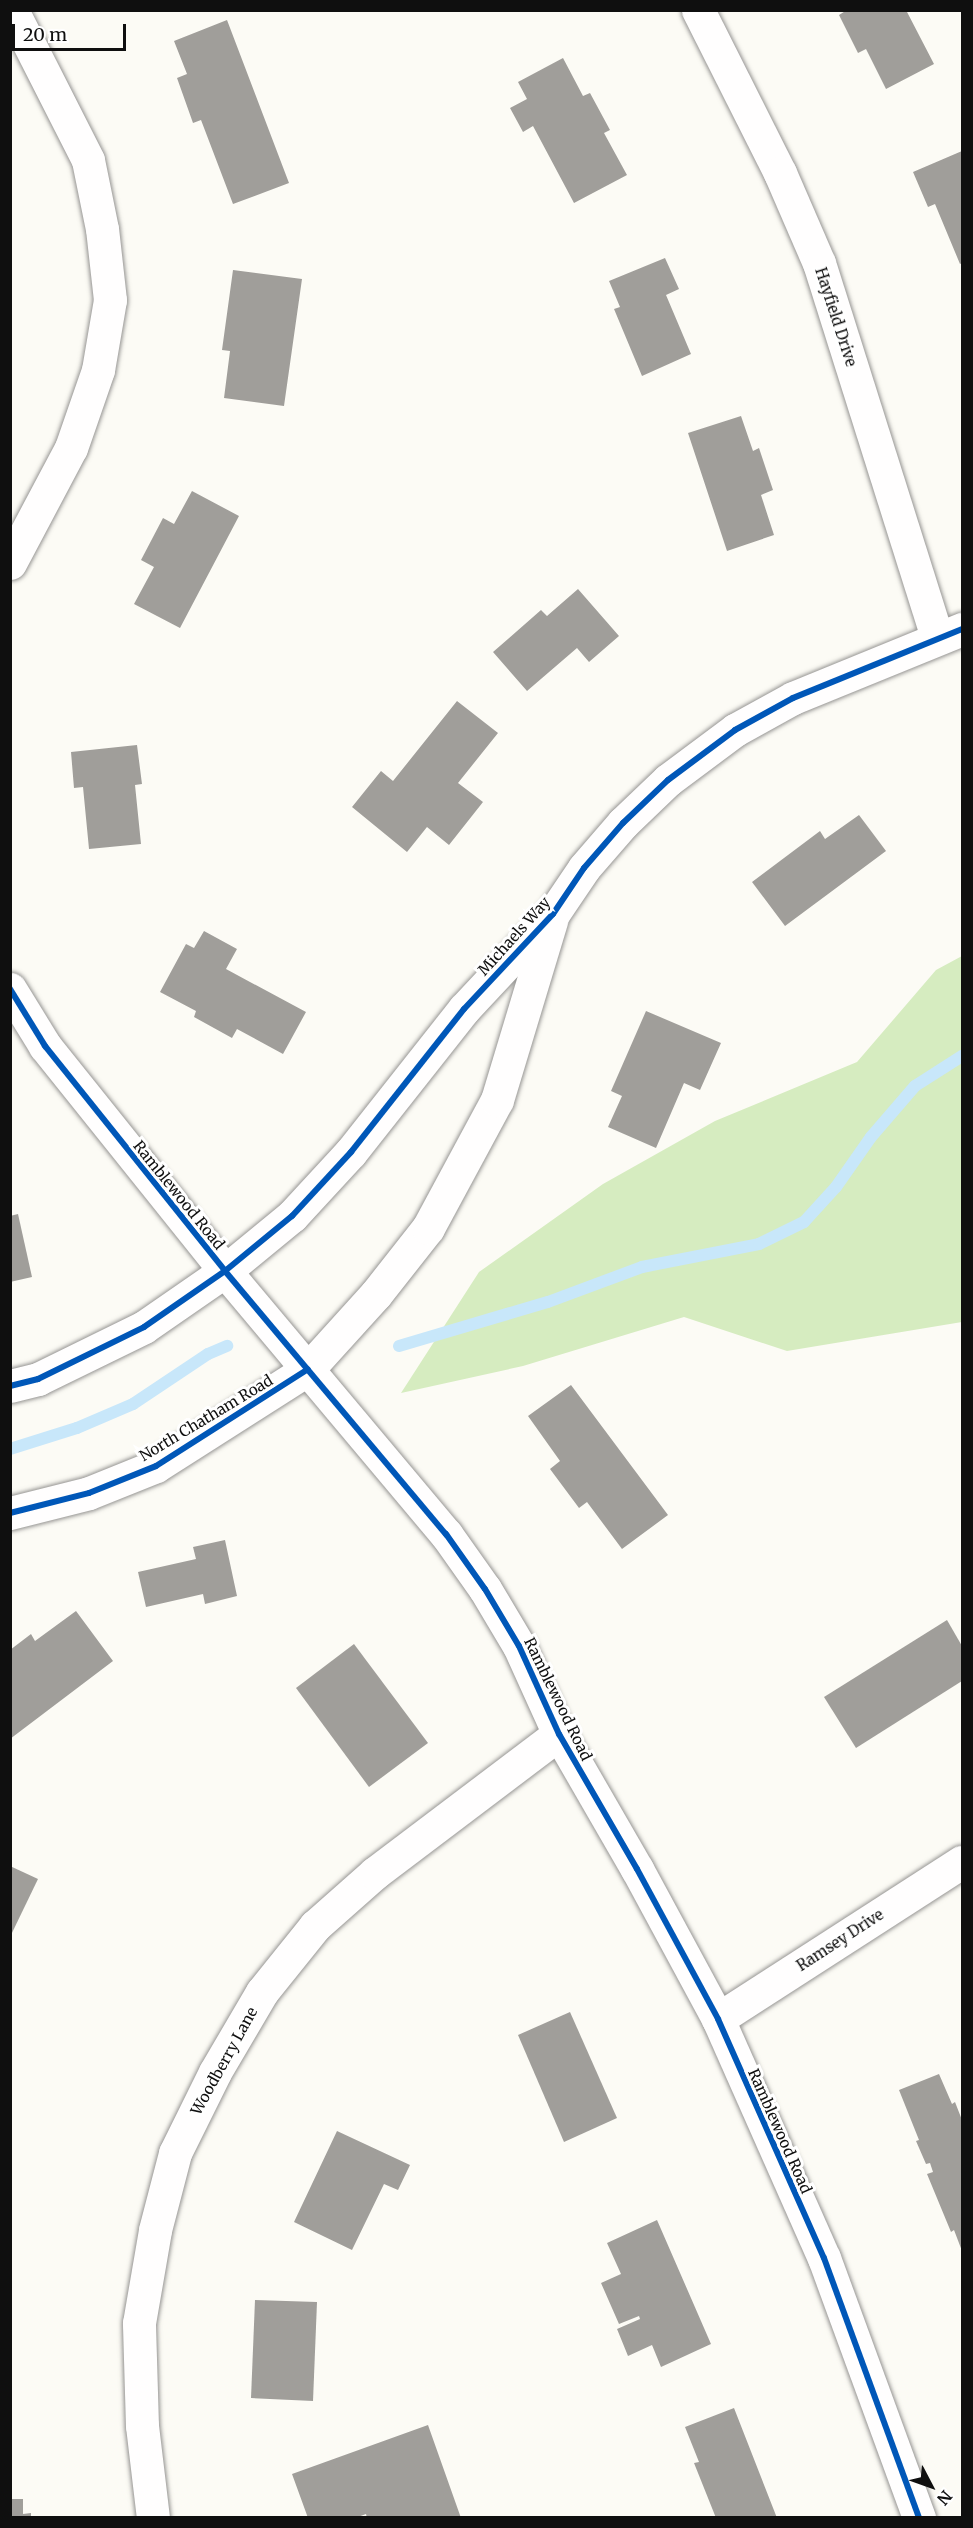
<!DOCTYPE html>
<style>
body{margin:0}
#map{position:relative;width:973px;height:2528px;overflow:hidden;background:#fcfbf5;font-family:Merriweather,serif}
div>[style]{position:absolute}
[style*='--x']{left:calc(var(--x)*1px);top:calc(var(--y)*1px);width:calc(var(--w)*1px);rotate:calc(var(--a)*1deg)}
.forest>*{inset:0;background:#d6ecc0}
.stream>*{height:12px;margin:-6px;padding:0 6px;transform-origin:6px;border-radius:6px;background:#c8e7fa}
.building>*{inset:0;background:#a09e9a}
.roads{filter:drop-shadow(0 0 2px #969593) drop-shadow(0 0 2px #969593)}
.street>*{height:33px;margin:-16.5px;padding:0 16.5px;transform-origin:16.5px;border-radius:16.5px;background:#fffefe}
.cycleway>*{height:6px;margin:-3px;padding:0 3px;transform-origin:3px;border-radius:3px;background:#0057b8}
span{translate:-50% -50%;white-space:nowrap;text-align:center;line-height:1.15;-webkit-text-stroke:6px #fff;paint-order:stroke}
.street-label{font-size:15px;color:#0f0f0f}
.frame{position:absolute;inset:0;border:12px solid #0f0f0f;pointer-events:none}
.north{position:absolute;left:901px;top:2456px;width:60px;height:60px;-webkit-text-stroke:4px #fff;paint-order:stroke;rotate:131deg;font-size:16px;font-weight:700;line-height:24px;text-align:center;color:#0f0f0f}
.north::after{content:'';display:block;margin:auto;width:21px;height:27px;background:#0f0f0f;clip-path:polygon(50% 0,100% 100%,50% 72%,0 100%)}
.scale{position:absolute;left:12px;top:24px;width:114px;height:27px;box-sizing:border-box;border:3px solid #0f0f0f;border-top:0;padding-left:8px;font-size:18px;line-height:21px;white-space:nowrap;color:#0f0f0f;-webkit-text-stroke:4px #fff;paint-order:stroke}
</style>
<div id="map">
<div class="forest">
<i style="clip-path:polygon(962px 956px,962px 1322px,787px 1351px,684px 1317px,523px 1366px,401px 1393px,479px 1272px,603px 1184px,715px 1121px,857px 1062px,936px 970px)"></i>
</div>
<div class="stream">
<i style="--x:399;--y:1346;--w:155;--a:-16.5"></i>
<i style="--x:548;--y:1302;--w:100;--a:-20.4"></i>
<i style="--x:642;--y:1267;--w:119;--a:-11.1"></i>
<i style="--x:759;--y:1244;--w:50;--a:-26.1"></i>
<i style="--x:804;--y:1222;--w:47;--a:-47.6"></i>
<i style="--x:836;--y:1187;--w:61;--a:-55"></i>
<i style="--x:871;--y:1137;--w:67;--a:-49.2"></i>
<i style="--x:915;--y:1086;--w:56;--a:-32.6"></i>
<i style="--x:10;--y:1449;--w:70;--a:-17.4"></i>
<i style="--x:77;--y:1428;--w:61;--a:-23.2"></i>
<i style="--x:133;--y:1404;--w:90;--a:-33.7"></i>
<i style="--x:208;--y:1354;--w:21;--a:-23"></i>
</div>
<div class="building">
<i style="clip-path:polygon(847px 10px,906px 10px,934px 64px,886px 89px,866px 49px,858px 53px,839px 15px)"></i>
<i style="clip-path:polygon(227px 20px,289px 183px,233px 204px,201px 120px,193px 123px,177px 78px,187px 74px,174px 41px)"></i>
<i style="clip-path:polygon(563px 58px,583px 96px,590px 93px,610px 130px,604px 133px,627px 175px,574px 203px,533px 126px,523px 132px,510px 108px,527px 99px,518px 82px)"></i>
<i style="clip-path:polygon(962px 151px,962px 263px,960px 264px,935px 204px,928px 207px,913px 172px)"></i>
<i style="clip-path:polygon(665px 258px,679px 289px,666px 295px,691px 354px,642px 376px,614px 309px,620px 307px,609px 281px)"></i>
<i style="clip-path:polygon(233px 270px,302px 279px,284px 406px,224px 398px,230px 351px,222px 350px)"></i>
<i style="clip-path:polygon(741px 416px,753px 451px,759px 448px,773px 490px,761px 495px,774px 535px,727px 551px,688px 433px)"></i>
<i style="clip-path:polygon(192px 491px,239px 516px,180px 628px,134px 604px,154px 567px,141px 560px,163px 518px,174px 524px)"></i>
<i style="clip-path:polygon(578px 589px,619px 636px,589px 662px,577px 648px,527px 691px,493px 652px,541px 610px,547px 616px)"></i>
<i style="clip-path:polygon(457px 701px,498px 733px,458px 783px,483px 802px,449px 845px,427px 827px,407px 852px,352px 807px,381px 771px,393px 781px)"></i>
<i style="clip-path:polygon(137px 745px,142px 784px,135px 785px,141px 844px,89px 849px,83px 787px,74px 788px,71px 752px)"></i>
<i style="clip-path:polygon(859px 815px,886px 851px,785px 926px,752px 882px,820px 831px,825px 839px)"></i>
<i style="clip-path:polygon(204px 931px,237px 949px,226px 969px,306px 1012px,283px 1054px,237px 1029px,232px 1038px,194px 1017px,196px 1011px,160px 992px,186px 944px,194px 948px)"></i>
<i style="clip-path:polygon(646px 1011px,721px 1043px,700px 1090px,684px 1083px,656px 1148px,608px 1127px,622px 1096px,611px 1091px)"></i>
<i style="clip-path:polygon(18px 1214px,32px 1277px,10px 1282px,10px 1216px)"></i>
<i style="clip-path:polygon(571px 1385px,668px 1515px,622px 1549px,587px 1502px,579px 1508px,550px 1469px,560px 1461px,528px 1416px)"></i>
<i style="clip-path:polygon(225px 1540px,237px 1596px,205px 1604px,203px 1594px,146px 1607px,138px 1572px,196px 1559px,193px 1547px)"></i>
<i style="clip-path:polygon(76px 1611px,113px 1661px,10px 1739px,10px 1650px,31px 1634px,35px 1641px)"></i>
<i style="clip-path:polygon(947px 1620px,962px 1646px,962px 1681px,856px 1748px,824px 1697px)"></i>
<i style="clip-path:polygon(354px 1644px,428px 1743px,369px 1787px,296px 1688px)"></i>
<i style="clip-path:polygon(10px 1866px,38px 1879px,10px 1937px)"></i>
<i style="clip-path:polygon(570px 2012px,617px 2118px,564px 2142px,518px 2035px)"></i>
<i style="clip-path:polygon(939px 2074px,952px 2104px,955px 2102px,962px 2120px,962px 2251px,954px 2230px,951px 2232px,927px 2174px,933px 2172px,930px 2163px,926px 2164px,916px 2141px,919px 2140px,899px 2090px)"></i>
<i style="clip-path:polygon(337px 2131px,410px 2165px,398px 2190px,384px 2184px,352px 2250px,294px 2222px)"></i>
<i style="clip-path:polygon(657px 2220px,711px 2344px,661px 2367px,652px 2345px,628px 2356px,617px 2329px,640px 2319px,639px 2316px,619px 2324px,601px 2283px,621px 2274px,607px 2243px)"></i>
<i style="clip-path:polygon(255px 2300px,317px 2302px,313px 2401px,251px 2398px)"></i>
<i style="clip-path:polygon(734px 2408px,777px 2518px,716px 2518px,694px 2463px,699px 2462px,685px 2427px)"></i>
<i style="clip-path:polygon(428px 2425px,461px 2518px,367px 2518px,366px 2514px,355px 2518px,308px 2518px,292px 2474px)"></i>
<i style="clip-path:polygon(10px 2499px,23px 2499px,23px 2514px,31px 2513px,31px 2518px,10px 2518px)"></i>
</div>
<div class="roads">
<div class="street">
<i style="--x:698;--y:10;--w:182;--a:63.3"></i>
<i style="--x:780;--y:173;--w:98;--a:66.6"></i>
<i style="--x:819;--y:263;--w:392;--a:72.5"></i>
<i style="--x:10;--y:563;--w:130;--a:-62.1"></i>
<i style="--x:71;--y:448;--w:83;--a:-70.9"></i>
<i style="--x:98;--y:370;--w:71;--a:-80.3"></i>
<i style="--x:110;--y:300;--w:71;--a:-96.4"></i>
<i style="--x:102;--y:229;--w:70;--a:-101.5"></i>
<i style="--x:88;--y:160;--w:168;--a:-116.9"></i>
<i style="--x:10;--y:989;--w:67;--a:58.4"></i>
<i style="--x:45;--y:1046;--w:288;--a:51.3"></i>
<i style="--x:225;--y:1271;--w:344;--a:50"></i>
<i style="--x:446;--y:1534;--w:67;--a:54.7"></i>
<i style="--x:485;--y:1589;--w:66;--a:59.2"></i>
<i style="--x:519;--y:1646;--w:97;--a:65.6"></i>
<i style="--x:559;--y:1734;--w:156;--a:60"></i>
<i style="--x:637;--y:1869;--w:170;--a:61.6"></i>
<i style="--x:718;--y:2019;--w:261;--a:66.1"></i>
<i style="--x:824;--y:2258;--w:277;--a:69.9"></i>
<i style="--x:10;--y:1386;--w:29;--a:-14"></i>
<i style="--x:38;--y:1379;--w:118;--a:-26.1"></i>
<i style="--x:144;--y:1327;--w:98;--a:-34.7"></i>
<i style="--x:225;--y:1271;--w:87;--a:-39.4"></i>
<i style="--x:292;--y:1216;--w:87;--a:-47.3"></i>
<i style="--x:351;--y:1152;--w:182;--a:-51.7"></i>
<i style="--x:464;--y:1009;--w:130;--a:-46.9"></i>
<i style="--x:553;--y:914;--w:55;--a:-56"></i>
<i style="--x:584;--y:868;--w:60;--a:-49.1"></i>
<i style="--x:623;--y:823;--w:62;--a:-43.7"></i>
<i style="--x:668;--y:780;--w:84;--a:-36.7"></i>
<i style="--x:735;--y:730;--w:66;--a:-28.9"></i>
<i style="--x:793;--y:698;--w:183;--a:-22.2"></i>
<i style="--x:10;--y:1513;--w:81;--a:-14.2"></i>
<i style="--x:89;--y:1493;--w:72;--a:-21.9"></i>
<i style="--x:156;--y:1466;--w:180;--a:-32.5"></i>
<i style="--x:308;--y:1369;--w:101;--a:-47.8"></i>
<i style="--x:376;--y:1294;--w:84;--a:-51.8"></i>
<i style="--x:428;--y:1228;--w:145;--a:-61.7"></i>
<i style="--x:497;--y:1100;--w:187;--a:-73.2"></i>
<i style="--x:718;--y:2019;--w:290;--a:-32.8"></i>
<i style="--x:153;--y:2518;--w:93;--a:-96.8"></i>
<i style="--x:142;--y:2426;--w:103;--a:-91.7"></i>
<i style="--x:139;--y:2323;--w:94;--a:-80.2"></i>
<i style="--x:155;--y:2230;--w:80;--a:-75.4"></i>
<i style="--x:175;--y:2153;--w:90;--a:-63.7"></i>
<i style="--x:215;--y:2072;--w:93;--a:-59.6"></i>
<i style="--x:262;--y:1992;--w:85;--a:-51.2"></i>
<i style="--x:315;--y:1926;--w:80;--a:-41.5"></i>
<i style="--x:375;--y:1873;--w:231;--a:-37.1"></i>
</div>
</div>
<div class="cycleway">
<i style="--x:10;--y:989;--w:67;--a:58.4"></i>
<i style="--x:45;--y:1046;--w:288;--a:51.3"></i>
<i style="--x:225;--y:1271;--w:344;--a:50"></i>
<i style="--x:446;--y:1534;--w:67;--a:54.7"></i>
<i style="--x:485;--y:1589;--w:66;--a:59.2"></i>
<i style="--x:519;--y:1646;--w:97;--a:65.6"></i>
<i style="--x:559;--y:1734;--w:156;--a:60"></i>
<i style="--x:637;--y:1869;--w:170;--a:61.6"></i>
<i style="--x:718;--y:2019;--w:261;--a:66.1"></i>
<i style="--x:824;--y:2258;--w:277;--a:69.9"></i>
<i style="--x:10;--y:1386;--w:29;--a:-14"></i>
<i style="--x:38;--y:1379;--w:118;--a:-26.1"></i>
<i style="--x:144;--y:1327;--w:98;--a:-34.7"></i>
<i style="--x:225;--y:1271;--w:87;--a:-39.4"></i>
<i style="--x:292;--y:1216;--w:87;--a:-47.3"></i>
<i style="--x:351;--y:1152;--w:182;--a:-51.7"></i>
<i style="--x:464;--y:1009;--w:130;--a:-46.9"></i>
<i style="--x:553;--y:914;--w:55;--a:-56"></i>
<i style="--x:584;--y:868;--w:60;--a:-49.1"></i>
<i style="--x:623;--y:823;--w:62;--a:-43.7"></i>
<i style="--x:668;--y:780;--w:84;--a:-36.7"></i>
<i style="--x:735;--y:730;--w:66;--a:-28.9"></i>
<i style="--x:793;--y:698;--w:183;--a:-22.2"></i>
<i style="--x:10;--y:1513;--w:81;--a:-14.2"></i>
<i style="--x:89;--y:1493;--w:72;--a:-21.9"></i>
<i style="--x:156;--y:1466;--w:180;--a:-32.5"></i>
</div>
<div class="street-label">
<span style="left:836px;top:317px;rotate:72deg">Hayfield Drive</span>
<span style="left:514px;top:936px;rotate:-48deg">Michaels Way</span>
<span style="left:179px;top:1195px;rotate:51deg">Ramblewood Road</span>
<span style="left:206px;top:1418px;rotate:-31deg">North Chatham Road</span>
<span style="left:558px;top:1699px;rotate:64deg">Ramblewood Road</span>
<span style="left:840px;top:1940px;rotate:-33deg">Ramsey Drive</span>
<span style="left:224px;top:2061px;rotate:-61deg">Woodberry Lane</span>
<span style="left:780px;top:2131px;rotate:66deg">Ramblewood Road</span>
</div>
<div class="frame"></div>
<div class="north">N</div>
<div class="scale">20 m</div>
</div>
